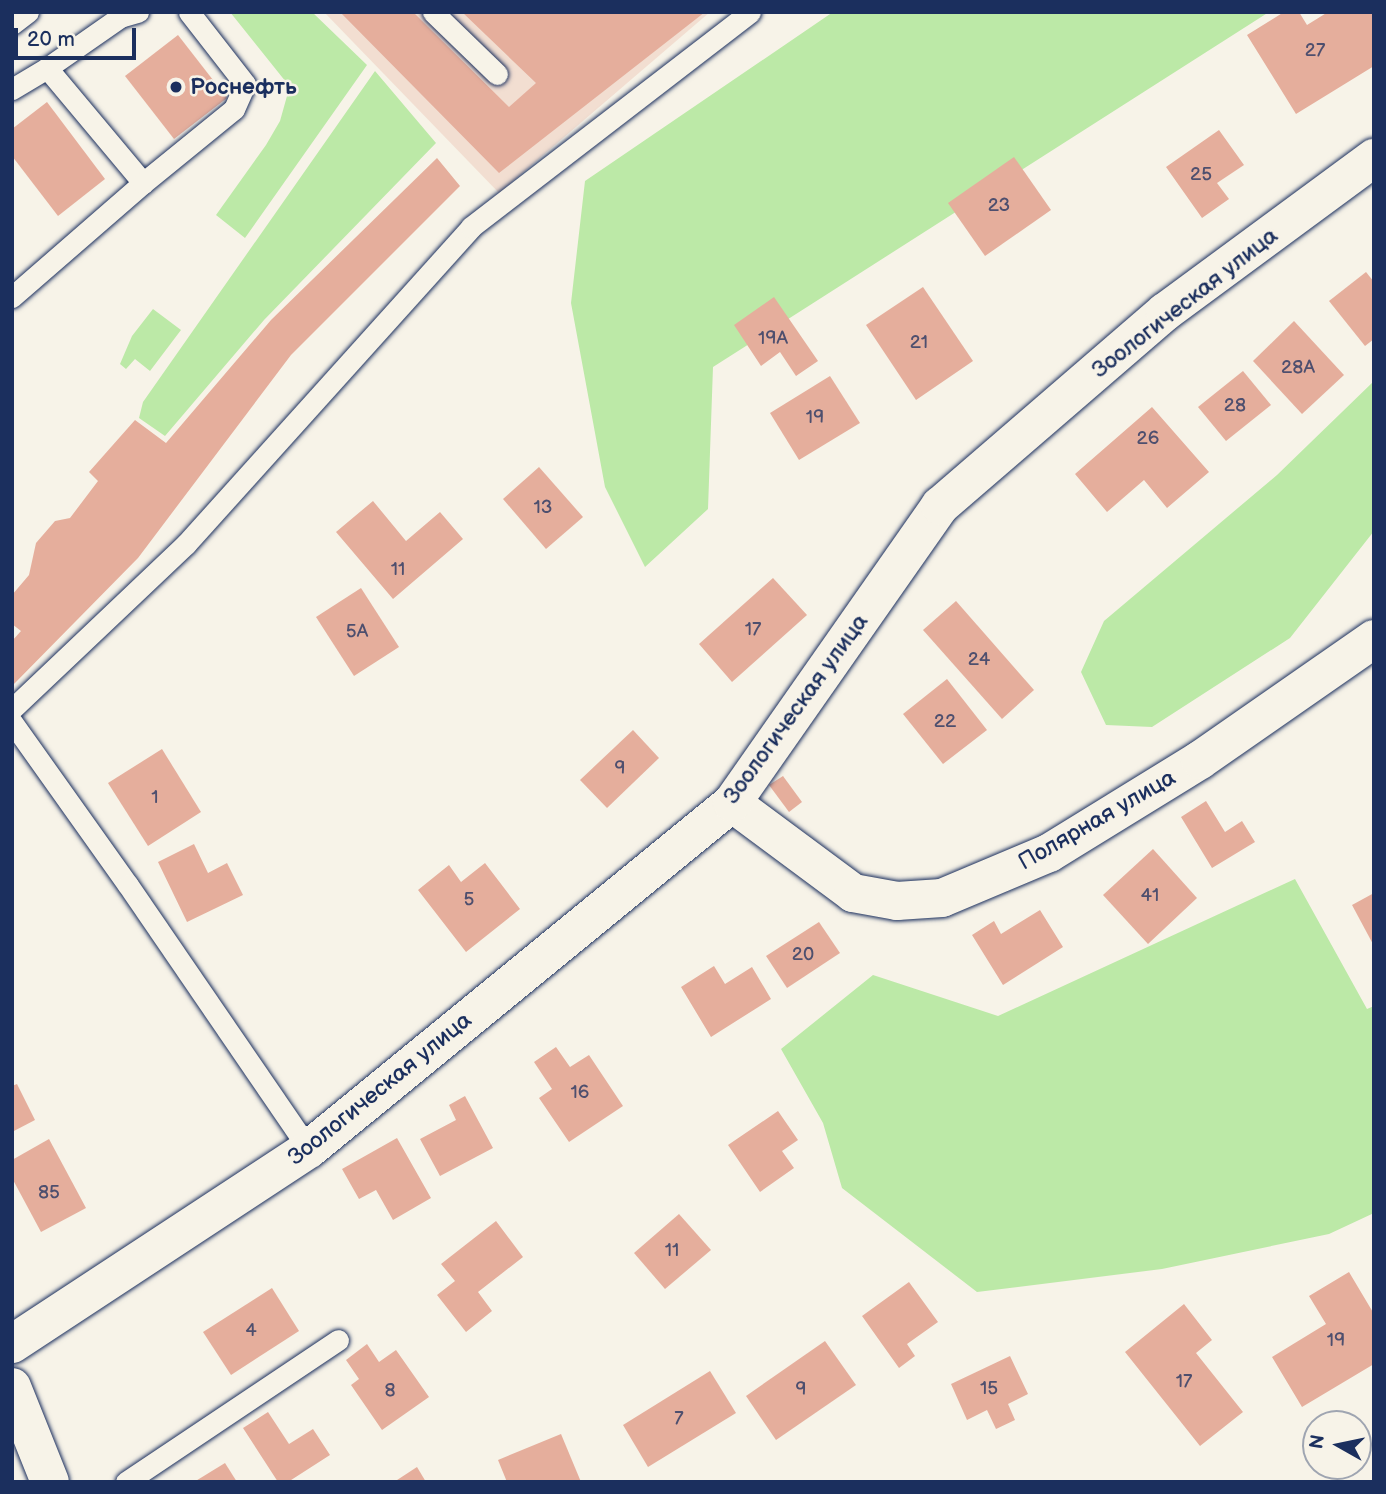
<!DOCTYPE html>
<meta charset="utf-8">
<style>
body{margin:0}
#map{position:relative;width:1386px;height:1494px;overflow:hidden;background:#f7f3e8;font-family:"Balsamiq Sans",sans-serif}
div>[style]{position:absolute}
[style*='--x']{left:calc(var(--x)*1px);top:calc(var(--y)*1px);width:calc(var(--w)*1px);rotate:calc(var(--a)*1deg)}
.built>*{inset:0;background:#f2ded1}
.green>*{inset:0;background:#bce9a7}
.building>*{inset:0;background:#e5ae9c}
.roads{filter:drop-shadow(0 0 2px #1b2f5e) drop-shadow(0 0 2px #1b2f5e)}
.service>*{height:21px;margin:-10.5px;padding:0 10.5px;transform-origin:10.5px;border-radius:10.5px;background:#f7f3e8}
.minor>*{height:38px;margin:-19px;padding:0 19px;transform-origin:19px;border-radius:19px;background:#f7f3e8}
.dots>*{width:19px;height:19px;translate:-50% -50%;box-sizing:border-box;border:4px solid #f7f3e8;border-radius:50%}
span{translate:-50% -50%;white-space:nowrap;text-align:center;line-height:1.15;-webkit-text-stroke:5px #f7f3e8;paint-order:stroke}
.number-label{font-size:19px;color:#4e4f6e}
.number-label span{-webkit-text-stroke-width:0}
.poi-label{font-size:23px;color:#1b2f5e;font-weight:700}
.left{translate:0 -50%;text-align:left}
.street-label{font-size:23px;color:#1b2f5e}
.frame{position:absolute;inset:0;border:14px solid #1b2f5e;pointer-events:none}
.north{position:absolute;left:1302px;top:1410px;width:70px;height:70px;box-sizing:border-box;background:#f7f3e8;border:2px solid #9fa5b1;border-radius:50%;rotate:279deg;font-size:19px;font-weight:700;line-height:28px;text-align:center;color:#1b2f5e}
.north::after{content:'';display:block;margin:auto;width:24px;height:32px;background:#1b2f5e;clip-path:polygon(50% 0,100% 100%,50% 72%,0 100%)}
.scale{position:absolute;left:14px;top:28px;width:122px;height:32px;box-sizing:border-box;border:4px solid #1b2f5e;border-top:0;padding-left:9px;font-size:21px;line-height:24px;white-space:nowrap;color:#1b2f5e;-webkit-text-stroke:5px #f7f3e8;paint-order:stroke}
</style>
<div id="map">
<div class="built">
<i style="clip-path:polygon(324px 12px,710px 12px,499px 193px)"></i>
</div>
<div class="green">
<i style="clip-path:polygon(230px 12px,312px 12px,367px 65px,245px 238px,216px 215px,266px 145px,280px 121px,287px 96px,286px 82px)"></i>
<i style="clip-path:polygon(833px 12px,1269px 12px,713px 367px,708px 509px,645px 567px,605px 487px,571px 303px,585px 181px)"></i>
<i style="clip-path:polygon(375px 71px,436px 143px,264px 320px,165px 436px,139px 418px,143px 402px)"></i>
<i style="clip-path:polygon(153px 309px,181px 330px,150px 371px,135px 359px,126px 369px,120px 364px,132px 336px)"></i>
<i style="clip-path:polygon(1374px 381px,1374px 531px,1290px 638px,1152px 727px,1106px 725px,1081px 672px,1104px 621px,1277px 475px)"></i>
<i style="clip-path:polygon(1295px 879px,1367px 1009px,1374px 1006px,1374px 1213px,1329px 1234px,1162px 1269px,977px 1292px,842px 1188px,823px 1123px,781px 1049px,873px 975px,998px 1016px)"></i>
</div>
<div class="building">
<i style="clip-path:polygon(340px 12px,413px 12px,509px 107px,536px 83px,462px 12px,705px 12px,499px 173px)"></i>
<i style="clip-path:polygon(1284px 12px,1299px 12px,1307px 25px,1328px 12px,1374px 12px,1374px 66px,1296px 114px,1247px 35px)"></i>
<i style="clip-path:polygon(178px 35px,227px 98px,174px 139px,125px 76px)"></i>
<i style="clip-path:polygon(47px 102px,105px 179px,58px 216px,12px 156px,12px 129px)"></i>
<i style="clip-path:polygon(1219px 130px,1244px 165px,1217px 183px,1229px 199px,1202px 218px,1166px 167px)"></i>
<i style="clip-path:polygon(1014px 157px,1051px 210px,985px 256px,948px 203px)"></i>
<i style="clip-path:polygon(437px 158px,460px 186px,291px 355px,138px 558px,12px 686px,12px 641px,21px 631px,12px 624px,12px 595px,29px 575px,36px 543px,55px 521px,70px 518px,98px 481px,89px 472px,135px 420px,166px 443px,271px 320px)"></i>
<i style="clip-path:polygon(1366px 272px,1374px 282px,1374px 339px,1365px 346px,1329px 301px)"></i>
<i style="clip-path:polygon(923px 287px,973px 361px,916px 400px,866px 325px)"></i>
<i style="clip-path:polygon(774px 297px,818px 361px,796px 376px,780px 352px,761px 366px,734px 325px)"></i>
<i style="clip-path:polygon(1294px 321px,1344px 375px,1302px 414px,1253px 361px)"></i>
<i style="clip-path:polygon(1243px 371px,1271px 405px,1226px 441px,1198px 407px)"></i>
<i style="clip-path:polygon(830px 376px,860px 423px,799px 460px,770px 413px)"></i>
<i style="clip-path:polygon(1152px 407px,1209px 472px,1167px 508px,1144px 480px,1107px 512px,1075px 474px)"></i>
<i style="clip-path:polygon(539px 467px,583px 517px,546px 549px,503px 499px)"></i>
<i style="clip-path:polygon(373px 501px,406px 541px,440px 512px,463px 539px,393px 599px,336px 532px)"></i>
<i style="clip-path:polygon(773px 578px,807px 615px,732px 682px,699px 644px)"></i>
<i style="clip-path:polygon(361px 588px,399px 647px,354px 676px,316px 617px)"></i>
<i style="clip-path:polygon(956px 601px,1034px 690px,1002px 719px,923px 630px)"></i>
<i style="clip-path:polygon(947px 679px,987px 730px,943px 764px,903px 714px)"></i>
<i style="clip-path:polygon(633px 730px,659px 758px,607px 808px,580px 780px)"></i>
<i style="clip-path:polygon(162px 749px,201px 812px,148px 846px,108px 783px)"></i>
<i style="clip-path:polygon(783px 776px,802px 802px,789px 812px,769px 785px)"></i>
<i style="clip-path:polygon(1206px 801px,1225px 832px,1242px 821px,1255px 842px,1212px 868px,1181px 817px)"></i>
<i style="clip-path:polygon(194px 844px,208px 873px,227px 863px,243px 895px,187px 922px,158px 862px)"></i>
<i style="clip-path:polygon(1153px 849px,1197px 898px,1148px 944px,1103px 895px)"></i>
<i style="clip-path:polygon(485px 863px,520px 909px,466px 952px,418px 890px,449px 865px,461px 882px)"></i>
<i style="clip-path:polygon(1374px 893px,1374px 946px,1352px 905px)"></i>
<i style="clip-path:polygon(1040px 910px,1063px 947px,1003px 985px,972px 935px,994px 921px,1001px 934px)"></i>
<i style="clip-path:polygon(819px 922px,840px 953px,787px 988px,766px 956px)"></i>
<i style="clip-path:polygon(714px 966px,725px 984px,752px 967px,771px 999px,711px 1037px,681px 987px)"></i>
<i style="clip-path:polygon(556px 1047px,570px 1067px,589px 1055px,623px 1106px,569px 1142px,539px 1098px,552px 1089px,534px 1062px)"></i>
<i style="clip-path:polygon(17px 1084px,35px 1120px,12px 1132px,12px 1086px)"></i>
<i style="clip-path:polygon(465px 1096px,493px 1148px,440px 1176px,420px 1139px,456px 1120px,449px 1105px)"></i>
<i style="clip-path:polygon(778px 1111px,798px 1140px,782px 1151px,794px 1168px,760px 1192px,728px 1145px)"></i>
<i style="clip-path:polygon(397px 1138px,431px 1198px,393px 1220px,376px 1190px,359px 1199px,342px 1169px)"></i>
<i style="clip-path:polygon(49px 1139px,86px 1208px,41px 1232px,12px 1178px,12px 1160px)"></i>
<i style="clip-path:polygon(679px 1214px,711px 1250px,665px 1289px,634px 1253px)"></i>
<i style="clip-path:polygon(496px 1221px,523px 1257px,478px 1292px,492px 1311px,466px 1332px,437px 1295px,455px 1281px,441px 1264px)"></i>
<i style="clip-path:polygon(1349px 1272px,1374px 1314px,1374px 1364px,1302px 1407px,1272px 1357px,1326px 1324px,1309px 1296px)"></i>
<i style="clip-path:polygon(909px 1282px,938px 1322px,907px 1344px,915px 1356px,899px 1368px,862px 1316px)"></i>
<i style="clip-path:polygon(272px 1288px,299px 1331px,231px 1375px,203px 1332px)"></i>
<i style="clip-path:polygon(1184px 1304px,1212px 1340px,1196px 1353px,1243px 1412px,1200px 1446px,1125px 1352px)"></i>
<i style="clip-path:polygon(825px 1341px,856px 1385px,776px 1440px,746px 1396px)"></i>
<i style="clip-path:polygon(367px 1344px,379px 1362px,396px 1350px,429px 1397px,382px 1430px,351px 1385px,359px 1379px,346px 1360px)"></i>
<i style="clip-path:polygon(1010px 1356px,1028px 1394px,1008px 1404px,1015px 1420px,996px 1429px,987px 1410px,967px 1420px,951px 1384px)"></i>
<i style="clip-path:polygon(710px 1371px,736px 1413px,648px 1467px,623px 1425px)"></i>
<i style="clip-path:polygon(268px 1412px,289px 1444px,313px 1429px,330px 1455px,288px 1482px,278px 1482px,243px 1428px)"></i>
<i style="clip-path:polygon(561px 1434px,581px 1482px,507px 1482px,498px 1460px)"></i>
<i style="clip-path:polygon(225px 1463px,237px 1482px,194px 1482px)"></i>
<i style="clip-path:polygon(417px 1467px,426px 1482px,394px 1482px)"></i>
</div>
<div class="roads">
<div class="service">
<i style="--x:433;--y:12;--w:89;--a:44.1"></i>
<i style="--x:12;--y:24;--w:20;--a:-37"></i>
<i style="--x:47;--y:68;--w:89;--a:-34.9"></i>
<i style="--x:120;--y:17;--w:19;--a:-16"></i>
<i style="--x:12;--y:89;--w:41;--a:-31"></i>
<i style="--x:47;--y:68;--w:150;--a:50.1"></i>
<i style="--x:143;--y:183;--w:174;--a:139"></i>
<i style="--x:143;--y:183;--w:117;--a:-39.1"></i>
<i style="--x:234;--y:109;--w:27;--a:-66"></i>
<i style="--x:245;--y:84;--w:91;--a:-127.9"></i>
<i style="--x:12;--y:709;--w:240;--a:-43.5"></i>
<i style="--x:186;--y:544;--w:426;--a:-48"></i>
<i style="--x:471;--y:227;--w:352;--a:-37.6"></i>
<i style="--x:12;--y:722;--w:200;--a:54.6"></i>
<i style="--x:128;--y:885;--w:320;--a:55.6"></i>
<i style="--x:126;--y:1482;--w:255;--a:-33.8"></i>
</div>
<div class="minor">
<i style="--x:732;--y:803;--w:151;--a:36.6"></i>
<i style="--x:853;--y:893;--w:45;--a:10.3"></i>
<i style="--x:897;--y:901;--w:45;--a:-3.8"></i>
<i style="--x:942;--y:898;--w:116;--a:-22.8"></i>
<i style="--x:1049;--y:853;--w:177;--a:-31.6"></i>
<i style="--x:1200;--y:760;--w:212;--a:-34.8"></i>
<i style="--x:12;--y:1344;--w:355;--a:-33.3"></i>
<i style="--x:309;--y:1149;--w:546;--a:-39.28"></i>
<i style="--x:732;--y:803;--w:363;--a:-55"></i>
<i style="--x:940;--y:506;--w:297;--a:-40.8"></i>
<i style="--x:1165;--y:312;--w:260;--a:-36.4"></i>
<i style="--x:12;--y:1387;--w:102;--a:68.2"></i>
</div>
</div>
<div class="dots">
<i style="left:176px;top:87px;background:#1b2f5e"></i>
</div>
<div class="number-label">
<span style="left:1315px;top:51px">27</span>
<span style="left:1201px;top:175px">25</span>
<span style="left:999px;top:206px">23</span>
<span style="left:773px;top:339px">19А</span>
<span style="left:919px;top:343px">21</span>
<span style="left:1298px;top:368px">28А</span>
<span style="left:1235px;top:406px">28</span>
<span style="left:815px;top:418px">19</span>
<span style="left:1148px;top:439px">26</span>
<span style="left:543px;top:508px">13</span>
<span style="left:398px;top:570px">11</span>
<span style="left:753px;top:630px">17</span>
<span style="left:357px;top:632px">5А</span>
<span style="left:979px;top:660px">24</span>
<span style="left:945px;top:722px">22</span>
<span style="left:620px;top:769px">9</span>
<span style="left:155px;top:798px">1</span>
<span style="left:1150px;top:896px">41</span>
<span style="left:469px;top:900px">5</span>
<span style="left:803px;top:955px">20</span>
<span style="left:580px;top:1093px">16</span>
<span style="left:49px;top:1193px">85</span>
<span style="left:672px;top:1251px">11</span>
<span style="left:251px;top:1331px">4</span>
<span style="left:1336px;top:1341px">19</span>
<span style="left:1184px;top:1382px">17</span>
<span style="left:989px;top:1389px">15</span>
<span style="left:801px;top:1390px">9</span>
<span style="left:390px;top:1391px">8</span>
<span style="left:679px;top:1419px">7</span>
</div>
<div class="poi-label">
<span class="left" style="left:190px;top:87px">Роснефть</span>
</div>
<div class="street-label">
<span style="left:1185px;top:303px;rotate:-38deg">Зоологическая улица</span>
<span style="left:796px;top:709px;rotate:-54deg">Зоологическая улица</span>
<span style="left:1097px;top:820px;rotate:-30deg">Полярная улица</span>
<span style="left:380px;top:1089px;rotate:-39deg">Зоологическая улица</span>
</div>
<div class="frame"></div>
<div class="north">N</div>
<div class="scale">20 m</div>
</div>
